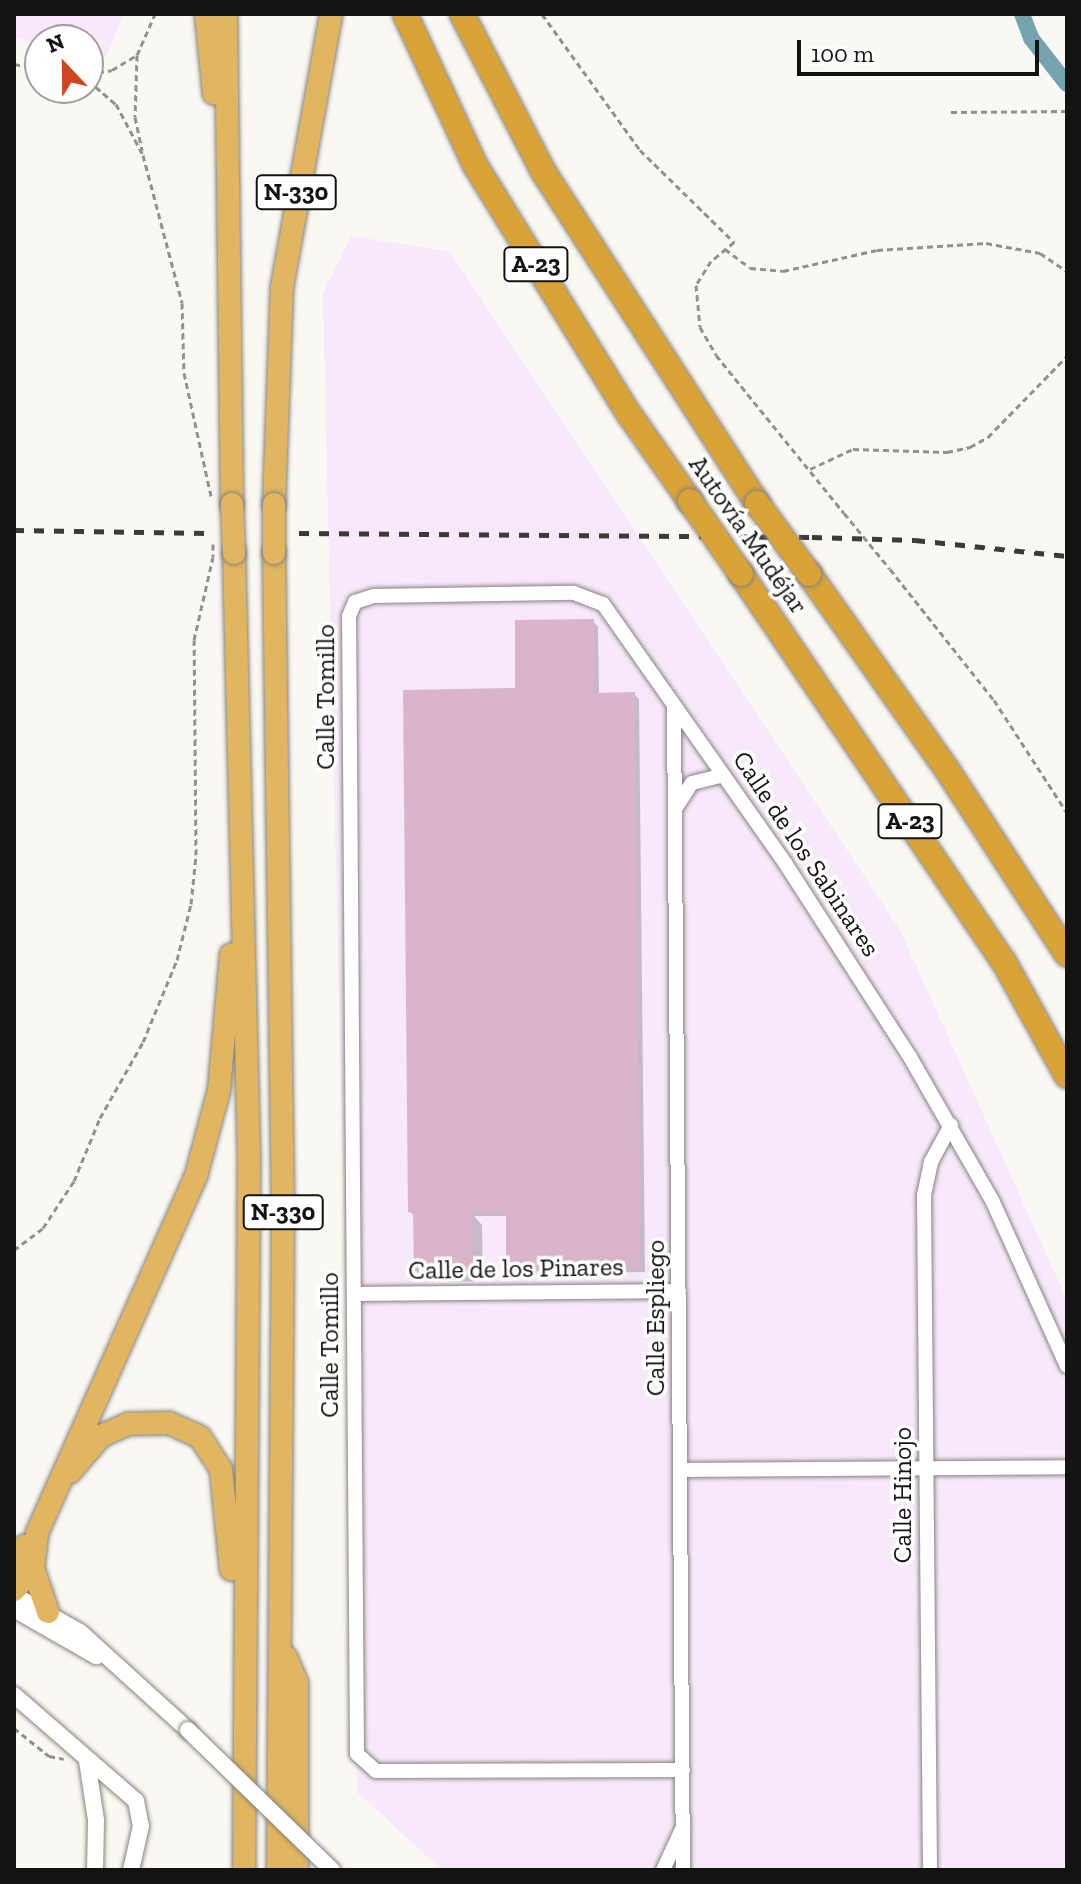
<!DOCTYPE html>
<meta charset="utf-8">
<style>
body{margin:0}
#map{position:relative;width:1081px;height:1884px;overflow:hidden;background:#faf8f2;font-family:"Zilla Slab",serif}
div>[style]{position:absolute}
[style*='--x']{left:calc(var(--x)*1px);top:calc(var(--y)*1px);width:calc(var(--w)*1px);rotate:calc(var(--a)*1deg)}
.industrial>*{inset:0;background:#f8e8fc}
.shadow>*{inset:0;background:#0003}
.canal>*{height:16px;margin:-8px;padding:0 8px;transform-origin:8px;border-radius:8px;background:#75a3ae}
.building>*{inset:0;background:#d9b4cb}
.path>*{height:3px;margin-top:-1.5px;transform-origin:0;background:repeating-linear-gradient(90deg,#93918d 0 6px,transparent 0 10px)}
.roads{filter:drop-shadow(0 0 2px #85847e) drop-shadow(0 0 2px #85847e)}
.minor>*{height:14px;margin:-7px;padding:0 7px;transform-origin:7px;border-radius:7px;background:#fff}
.tertiary>*{height:16px;margin:-8px;padding:0 8px;transform-origin:8px;border-radius:8px;background:#fff}
.trunk>*{height:22px;margin:-11px;padding:0 11px;transform-origin:11px;border-radius:11px;background:#e2b660}
.motorway>*{height:24px;margin:-12px;padding:0 12px;transform-origin:12px;border-radius:12px;background:#daa338}
.rail>*{height:5px;margin-top:-2.5px;transform-origin:0;background:repeating-linear-gradient(90deg,#3a3a37 0 10px,transparent 0 20px)}
.path-bridge>*{height:3px;margin-top:-1.5px;transform-origin:0;background:repeating-linear-gradient(90deg,#93918d 0 6px,transparent 0 10px)}
.bridges{filter:drop-shadow(0 0 2px #85847e) drop-shadow(0 0 2px #85847e)}
.tertiary-bridge>*{height:16px;margin:-8px;padding:0 8px;transform-origin:8px;border-radius:8px;background:#fff}
.trunk-bridge>*{height:22px;margin:-11px;padding:0 11px;transform-origin:11px;border-radius:11px;background:#e2b660}
.motorway-bridge>*{height:24px;margin:-12px;padding:0 12px;transform-origin:12px;border-radius:12px;background:#daa338}
span{translate:-50% -50%;white-space:nowrap;text-align:center;line-height:1.15;-webkit-text-stroke:7px #fff;paint-order:stroke}
.shield-label span{padding:2px 6px;background:#fff;border:2px solid;border-radius:6px;-webkit-text-stroke-width:0}
.shield-label{font-size:24px;color:#131311;font-weight:700}
.street-label{font-size:26px;color:#131311}
.frame{position:absolute;inset:0;border:16px solid #131311;pointer-events:none}
.north{position:absolute;left:24px;top:24px;width:80px;height:80px;box-sizing:border-box;background:#fff;border:2px solid #a1a1a0;border-radius:50%;rotate:338deg;font-size:22px;font-weight:700;line-height:32px;text-align:center;color:#131311}
.north::after{content:'';display:block;margin:auto;width:28px;height:36px;background:#ce451e;clip-path:polygon(50% 0,100% 100%,50% 72%,0 100%)}
.scale{position:absolute;left:797px;top:40px;width:242px;height:36px;box-sizing:border-box;border:4px solid #131311;border-top:0;padding-left:10px;font-size:24px;line-height:28px;white-space:nowrap;color:#131311;-webkit-text-stroke:6px #fff;paint-order:stroke}
</style>
<div id="map">
<div class="industrial">
<i style="clip-path:polygon(14px 14px,124px 14px,106px 57px,88px 53px,88px 40px,40px 43px,14px 38px)"></i>
<i style="clip-path:polygon(351px 236px,450px 252px,900px 930px,1067px 1300px,1067px 1870px,442px 1870px,357px 1792px,323px 294px)"></i>
</div>
<div class="shadow">
<i style="clip-path:polygon(593px 621px,598px 627px,599px 695px,634px 694px,639px 699px,645px 1272px,514px 1274px,508px 1269px,508px 1216px,474px 1216px,482px 1225px,483px 1281px,427px 1282px,416px 1271px,415px 1216px,410px 1212px,517px 690px)"></i>
</div>
<div class="canal">
<i style="--x:1022;--y:14;--w:26;--a:69"></i>
<i style="--x:1031;--y:38;--w:58;--a:52"></i>
</div>
<div class="building">
<i style="clip-path:polygon(594px 619px,594px 693px,635px 692px,640px 1268px,506px 1270px,506px 1211px,472px 1212px,473px 1270px,414px 1271px,413px 1213px,408px 1212px,403px 690px,515px 688px,515px 620px)"></i>
</div>
<div class="path">
<i style="--x:542;--y:14;--w:168;--a:54.2"></i>
<i style="--x:640;--y:150;--w:132;--a:44.4"></i>
<i style="--x:734;--y:242;--w:30;--a:140"></i>
<i style="--x:711;--y:261;--w:28;--a:122"></i>
<i style="--x:696;--y:285;--w:42;--a:84.6"></i>
<i style="--x:700;--y:327;--w:32;--a:60"></i>
<i style="--x:716;--y:355;--w:203;--a:51"></i>
<i style="--x:137;--y:55;--w:62;--a:91.8"></i>
<i style="--x:135;--y:117;--w:34;--a:78"></i>
<i style="--x:14;--y:64;--w:26;--a:11"></i>
<i style="--x:88;--y:74;--w:24;--a:-9"></i>
<i style="--x:112;--y:70;--w:29;--a:-31"></i>
<i style="--x:137;--y:55;--w:45;--a:-66.3"></i>
<i style="--x:88;--y:80;--w:37;--a:41"></i>
<i style="--x:116;--y:104;--w:58;--a:62.1"></i>
<i style="--x:143;--y:155;--w:153;--a:75.2"></i>
<i style="--x:182;--y:303;--w:70;--a:88.4"></i>
<i style="--x:184;--y:373;--w:126;--a:77.6"></i>
<i style="--x:951;--y:112;--w:116;--a:-0.5"></i>
<i style="--x:725;--y:249;--w:31;--a:37"></i>
<i style="--x:750;--y:268;--w:33;--a:5"></i>
<i style="--x:783;--y:271;--w:96;--a:-12.6"></i>
<i style="--x:877;--y:250;--w:109;--a:-3.7"></i>
<i style="--x:986;--y:243;--w:55;--a:10.5"></i>
<i style="--x:1040;--y:253;--w:32;--a:34"></i>
<i style="--x:810;--y:469;--w:47;--a:-24.9"></i>
<i style="--x:853;--y:449;--w:94;--a:1.8"></i>
<i style="--x:947;--y:452;--w:24;--a:-12"></i>
<i style="--x:970;--y:447;--w:21;--a:-29"></i>
<i style="--x:988;--y:437;--w:113;--a:-45.7"></i>
<i style="--x:890;--y:569;--w:167;--a:51.6"></i>
<i style="--x:994;--y:700;--w:135;--a:57.1"></i>
<i style="--x:14;--y:1250;--w:36;--a:-37"></i>
<i style="--x:43;--y:1228;--w:56;--a:-56.6"></i>
<i style="--x:74;--y:1181;--w:68;--a:-67.6"></i>
<i style="--x:100;--y:1118;--w:87;--a:-60.5"></i>
<i style="--x:143;--y:1042;--w:89;--a:-67.5"></i>
<i style="--x:177;--y:960;--w:58;--a:-76"></i>
<i style="--x:191;--y:904;--w:49;--a:-84.2"></i>
<i style="--x:196;--y:855;--w:215;--a:-90.5"></i>
<i style="--x:194;--y:640;--w:85;--a:-77.1"></i>
<i style="--x:14;--y:1728;--w:45;--a:38.7"></i>
<i style="--x:49;--y:1756;--w:15;--a:11"></i>
</div>
<div class="roads">
<div class="minor">
<i style="--x:674;--y:706;--w:1164;--a:89.56"></i>
<i style="--x:675;--y:809;--w:31;--a:-57"></i>
<i style="--x:692;--y:783;--w:32;--a:-14"></i>
<i style="--x:354;--y:1294;--w:325;--a:-0.5"></i>
<i style="--x:681;--y:1470;--w:386;--a:-0.4"></i>
<i style="--x:683;--y:1770;--w:307;--a:179.8"></i>
<i style="--x:376;--y:1771;--w:25;--a:-138"></i>
<i style="--x:357;--y:1754;--w:1138;--a:-90.4"></i>
<i style="--x:349;--y:616;--w:15;--a:-67"></i>
<i style="--x:355;--y:602;--w:19;--a:-18"></i>
<i style="--x:373;--y:596;--w:201;--a:-0.9"></i>
<i style="--x:574;--y:593;--w:31;--a:21"></i>
<i style="--x:603;--y:604;--w:317;--a:54.9"></i>
<i style="--x:785;--y:863;--w:231;--a:57.2"></i>
<i style="--x:910;--y:1057;--w:165;--a:60.2"></i>
<i style="--x:992;--y:1200;--w:182;--a:65.7"></i>
<i style="--x:663;--y:1870;--w:47;--a:-65.1"></i>
<i style="--x:930;--y:1870;--w:675;--a:-90.51"></i>
<i style="--x:924;--y:1195;--w:34;--a:-78"></i>
<i style="--x:931;--y:1162;--w:42;--a:-61.6"></i>
</div>
<div class="tertiary">
<i style="--x:14;--y:1595;--w:76;--a:29.3"></i>
<i style="--x:80;--y:1632;--w:146;--a:42.2"></i>
<i style="--x:14;--y:1609;--w:95;--a:29.8"></i>
<i style="--x:14;--y:1695;--w:162;--a:41"></i>
<i style="--x:136;--y:1801;--w:25;--a:79"></i>
<i style="--x:141;--y:1826;--w:45;--a:102.8"></i>
<i style="--x:87;--y:1761;--w:60;--a:81.3"></i>
<i style="--x:96;--y:1820;--w:50;--a:91.1"></i>
</div>
<div class="trunk">
<i style="--x:206;--y:14;--w:80;--a:84.3"></i>
<i style="--x:226;--y:14;--w:490;--a:89.3"></i>
<i style="--x:274;--y:504;--w:217;--a:-87.9"></i>
<i style="--x:282;--y:287;--w:277;--a:-79.8"></i>
<i style="--x:234;--y:553;--w:607;--a:88.58"></i>
<i style="--x:249;--y:1160;--w:710;--a:90.4"></i>
<i style="--x:274;--y:553;--w:658;--a:89.22"></i>
<i style="--x:283;--y:1211;--w:659;--a:90.43"></i>
<i style="--x:70;--y:1472;--w:48;--a:-49.3"></i>
<i style="--x:101;--y:1436;--w:30;--a:-24"></i>
<i style="--x:128;--y:1424;--w:41;--a:-1.4"></i>
<i style="--x:169;--y:1423;--w:34;--a:24"></i>
<i style="--x:200;--y:1437;--w:38;--a:57"></i>
<i style="--x:221;--y:1469;--w:101;--a:84.3"></i>
<i style="--x:14;--y:1570;--w:26;--a:-67"></i>
<i style="--x:14;--y:1590;--w:29;--a:-49"></i>
<i style="--x:48;--y:1612;--w:46;--a:-108.8"></i>
<i style="--x:33;--y:1568;--w:35;--a:-83"></i>
<i style="--x:37;--y:1533;--w:391;--a:-66"></i>
<i style="--x:196;--y:1176;--w:89;--a:-75"></i>
<i style="--x:219;--y:1090;--w:136;--a:-84.9"></i>
<i style="--x:286;--y:1657;--w:28;--a:67"></i>
<i style="--x:297;--y:1683;--w:187;--a:90"></i>
</div>
<div class="motorway">
<i style="--x:405;--y:14;--w:166;--a:65.1"></i>
<i style="--x:475;--y:165;--w:293;--a:58.3"></i>
<i style="--x:629;--y:414;--w:106;--a:55"></i>
<i style="--x:462;--y:14;--w:177;--a:62.7"></i>
<i style="--x:543;--y:171;--w:395;--a:57.2"></i>
<i style="--x:741;--y:574;--w:469;--a:55.9"></i>
<i style="--x:1004;--y:962;--w:130;--a:61.1"></i>
<i style="--x:809;--y:574;--w:237;--a:54.8"></i>
<i style="--x:946;--y:768;--w:222;--a:57"></i>
</div>
</div>
<div class="rail">
<i style="--x:14;--y:530;--w:194;--a:0.9"></i>
<i style="--x:299;--y:533;--w:513;--a:0.45"></i>
<i style="--x:812;--y:537;--w:103;--a:1.7"></i>
<i style="--x:915;--y:540;--w:153;--a:6"></i>
</div>
<div class="path-bridge">
<i style="--x:844;--y:513;--w:72;--a:50.6"></i>
<i style="--x:213;--y:544;--w:13;--a:90"></i>
</div>
<div class="bridges">
<div class="tertiary-bridge">
<i style="--x:188;--y:1730;--w:201;--a:44.2"></i>
</div>
<div class="trunk-bridge">
<i style="--x:232;--y:504;--w:49;--a:87.7"></i>
<i style="--x:274;--y:504;--w:49;--a:90"></i>
</div>
<div class="motorway-bridge">
<i style="--x:690;--y:501;--w:89;--a:55.1"></i>
<i style="--x:757;--y:503;--w:88;--a:53.8"></i>
</div>
</div>
<div class="shield-label">
<span style="left:296px;top:192px">N-330</span>
<span style="left:536px;top:264px">A-23</span>
<span style="left:910px;top:821px">A-23</span>
<span style="left:283px;top:1212px">N-330</span>
</div>
<div class="street-label">
<span style="left:748px;top:535px;rotate:55deg">Autovía Mudéjar</span>
<span style="left:326px;top:697px;rotate:-90deg">Calle Tomillo</span>
<span style="left:806px;top:854px;rotate:56deg">Calle de los Sabinares</span>
<span style="left:516px;top:1269px;rotate:-1deg">Calle de los Pinares</span>
<span style="left:656px;top:1318px;rotate:-90deg">Calle Espliego</span>
<span style="left:330px;top:1345px;rotate:-90deg">Calle Tomillo</span>
<span style="left:903px;top:1495px;rotate:-90deg">Calle Hinojo</span>
</div>
<div class="frame"></div>
<div class="north">N</div>
<div class="scale">100 m</div>
</div>
